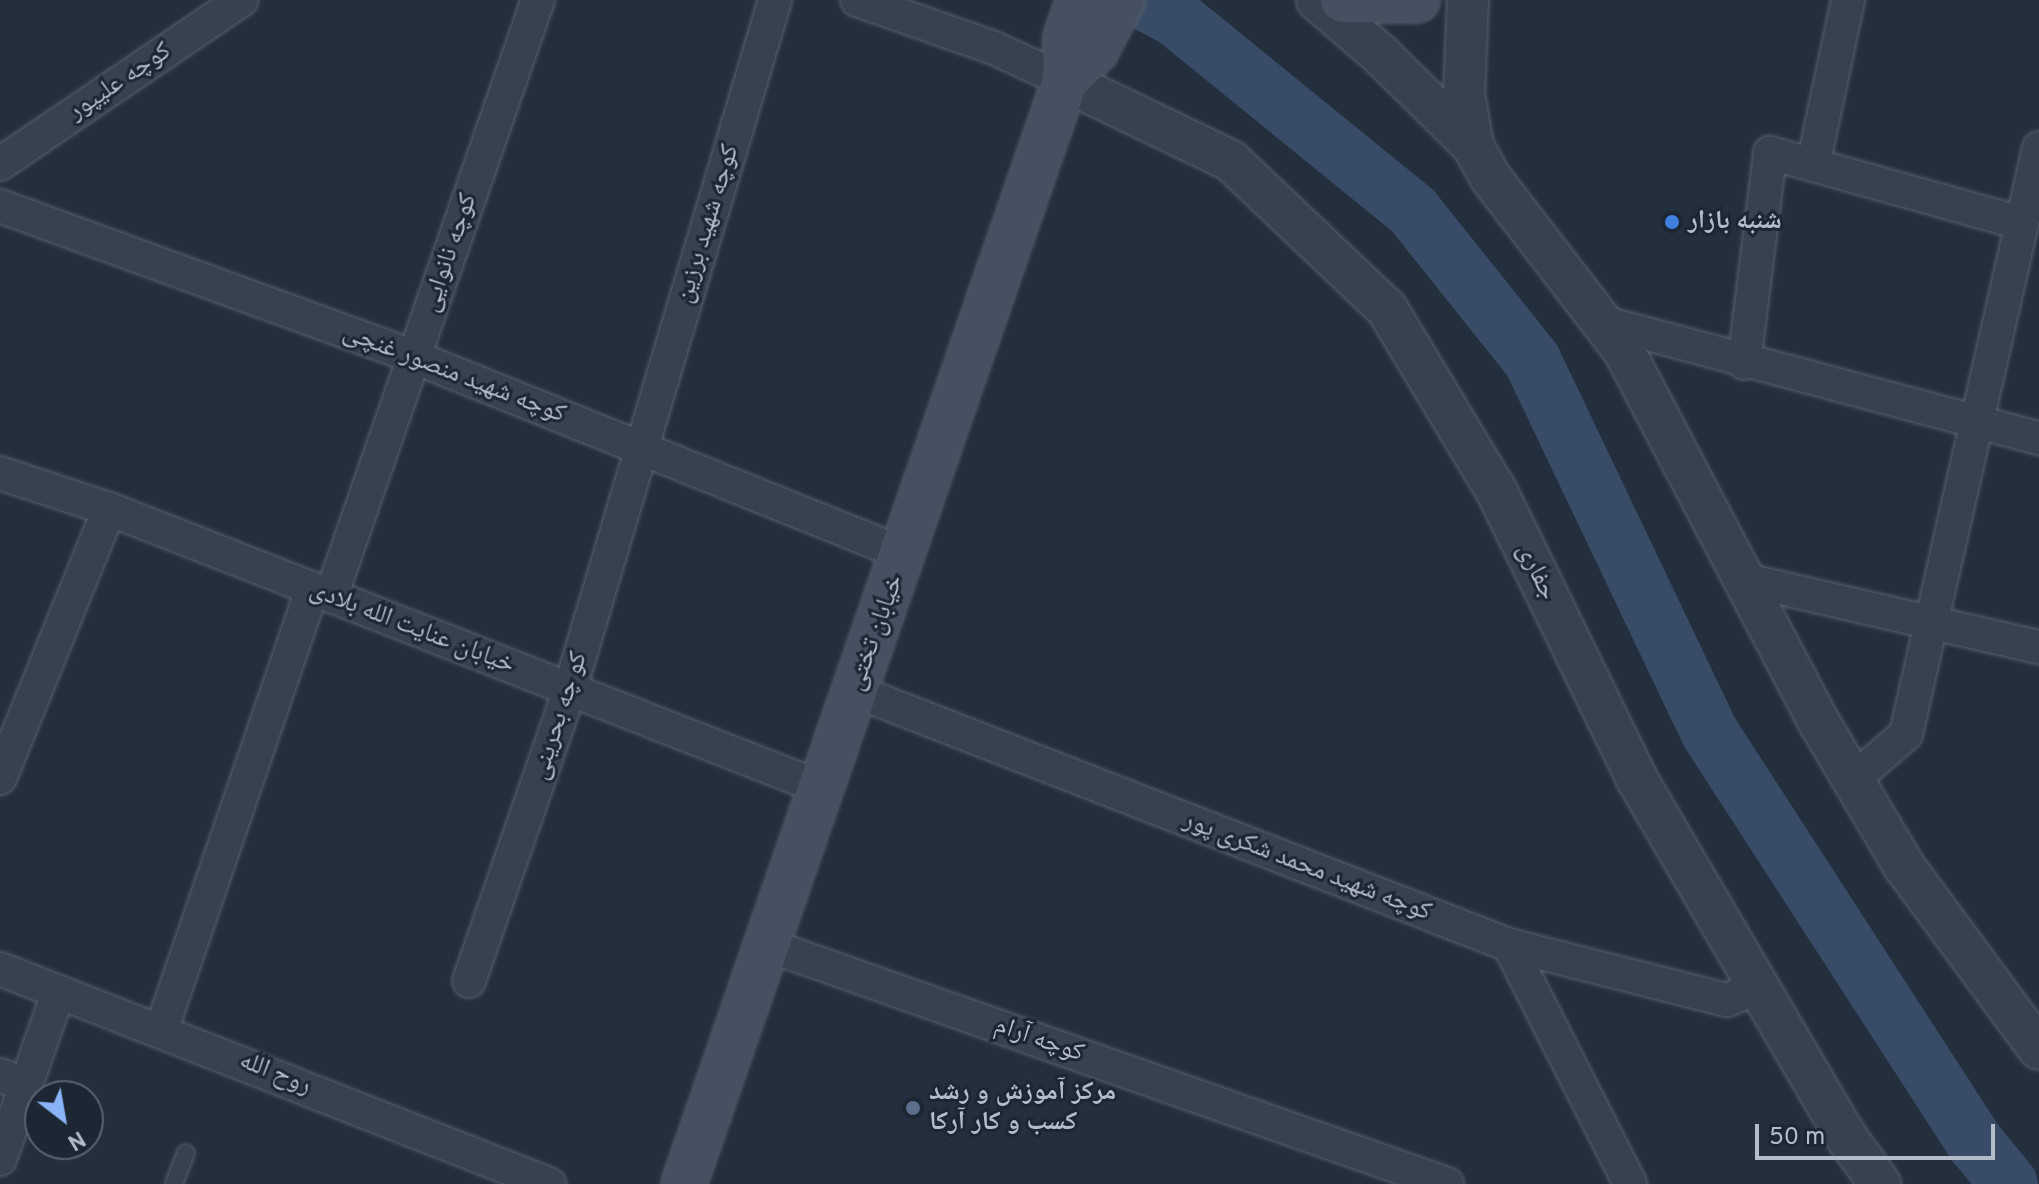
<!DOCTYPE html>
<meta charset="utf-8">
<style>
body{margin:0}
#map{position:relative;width:2039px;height:1184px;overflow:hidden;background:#242f3e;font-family:Overpass,"Noto Naskh Arabic",sans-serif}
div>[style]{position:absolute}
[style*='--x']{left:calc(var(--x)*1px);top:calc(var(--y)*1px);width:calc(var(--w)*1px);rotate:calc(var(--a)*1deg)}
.river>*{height:58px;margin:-29px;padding:0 29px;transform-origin:29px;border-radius:29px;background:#394c67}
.roads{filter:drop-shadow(0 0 2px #565f6c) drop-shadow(0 0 2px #565f6c)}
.service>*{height:16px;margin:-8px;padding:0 8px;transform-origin:8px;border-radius:8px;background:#38414e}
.minor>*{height:32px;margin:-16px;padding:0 16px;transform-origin:16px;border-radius:16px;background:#38414e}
.tertiary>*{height:40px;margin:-20px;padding:0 20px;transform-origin:20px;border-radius:20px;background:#38414e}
.secondary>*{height:44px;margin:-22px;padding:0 22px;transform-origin:22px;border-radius:22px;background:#465061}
.dots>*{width:22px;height:22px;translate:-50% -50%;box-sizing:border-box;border:4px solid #1d2633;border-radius:50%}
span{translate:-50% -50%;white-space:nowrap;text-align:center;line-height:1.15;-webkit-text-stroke:6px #1d2633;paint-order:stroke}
.street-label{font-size:26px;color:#b4bcc9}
.poi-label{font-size:26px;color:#b4bcc9;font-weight:700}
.left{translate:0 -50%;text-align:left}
.north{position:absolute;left:24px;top:1080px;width:80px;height:80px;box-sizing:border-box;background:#1d2633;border:2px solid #59626f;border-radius:50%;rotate:149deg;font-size:22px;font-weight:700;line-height:32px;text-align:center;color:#b4bcc9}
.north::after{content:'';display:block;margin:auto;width:28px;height:36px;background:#8ab4f8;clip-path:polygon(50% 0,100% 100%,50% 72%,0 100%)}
.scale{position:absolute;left:1755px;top:1124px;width:240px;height:36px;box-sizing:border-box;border:4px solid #b4bcc9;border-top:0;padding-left:10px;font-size:24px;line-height:28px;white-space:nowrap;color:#b4bcc9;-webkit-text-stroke:6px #1d2633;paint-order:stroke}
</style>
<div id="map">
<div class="river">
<i style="--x:1142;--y:0;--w:40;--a:28"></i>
<i style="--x:1177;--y:19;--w:304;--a:39.1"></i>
<i style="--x:1413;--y:211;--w:191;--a:51.4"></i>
<i style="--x:1532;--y:360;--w:413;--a:64.5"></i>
<i style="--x:1710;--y:733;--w:491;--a:57.1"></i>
<i style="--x:1977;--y:1145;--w:50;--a:50.6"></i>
</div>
<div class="roads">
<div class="service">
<i style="--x:174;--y:1184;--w:33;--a:-69"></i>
</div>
<div class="minor">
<i style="--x:857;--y:0;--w:145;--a:19.3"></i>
<i style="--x:994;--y:48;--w:78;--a:24.9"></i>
<i style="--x:0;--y:164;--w:292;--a:-34.2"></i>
<i style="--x:1813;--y:165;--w:169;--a:-78"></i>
<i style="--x:0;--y:206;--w:441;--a:20"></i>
<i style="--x:414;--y:357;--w:528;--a:21.9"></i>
<i style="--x:1602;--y:322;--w:452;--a:14.9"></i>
<i style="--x:1744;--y:363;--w:212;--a:-82.9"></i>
<i style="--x:1770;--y:153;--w:261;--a:15.6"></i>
<i style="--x:0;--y:473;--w:115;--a:18.3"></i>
<i style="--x:109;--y:509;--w:766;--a:21.37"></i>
<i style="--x:1741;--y:579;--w:306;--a:12.9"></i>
<i style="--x:331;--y:596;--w:631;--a:-70.85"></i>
<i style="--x:855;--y:691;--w:702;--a:21.23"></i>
<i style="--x:1509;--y:945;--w:268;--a:63.1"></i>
<i style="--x:0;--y:778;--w:290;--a:-67.9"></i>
<i style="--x:1853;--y:780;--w:70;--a:-41"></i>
<i style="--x:1906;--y:734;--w:601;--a:-77.21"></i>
<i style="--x:767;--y:945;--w:721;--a:19.37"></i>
<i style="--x:1509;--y:945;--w:225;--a:14.2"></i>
<i style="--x:1727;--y:1000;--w:35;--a:-22"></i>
<i style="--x:0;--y:969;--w:590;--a:21.39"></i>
<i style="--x:469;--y:981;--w:309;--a:-70.9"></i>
<i style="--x:570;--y:689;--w:719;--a:-73.43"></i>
<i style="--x:162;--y:1028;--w:464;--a:-71.1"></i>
<i style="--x:0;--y:1075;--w:28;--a:21"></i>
<i style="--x:0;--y:1159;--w:176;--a:-70.7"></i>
</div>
<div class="tertiary">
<i style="--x:1317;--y:0;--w:84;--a:40.7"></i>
<i style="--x:1381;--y:55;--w:129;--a:44.7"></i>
<i style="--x:1473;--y:146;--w:35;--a:61"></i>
<i style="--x:1490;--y:177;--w:220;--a:52.4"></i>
<i style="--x:1624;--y:351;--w:421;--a:62.3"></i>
<i style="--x:1820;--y:724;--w:165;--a:59.4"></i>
<i style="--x:1904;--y:866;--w:227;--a:53.6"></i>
<i style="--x:1468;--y:0;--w:94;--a:92.4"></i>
<i style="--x:1464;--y:94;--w:53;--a:80.2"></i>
<i style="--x:1065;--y:81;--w:184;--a:25.7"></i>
<i style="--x:1231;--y:161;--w:215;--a:43.5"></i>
<i style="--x:1387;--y:309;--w:216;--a:59"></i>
<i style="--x:1498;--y:494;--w:319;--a:64"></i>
<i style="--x:1638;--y:781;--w:414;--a:59.7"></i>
<i style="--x:1847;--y:1138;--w:57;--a:54.3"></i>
</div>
<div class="secondary">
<i style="--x:1343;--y:0;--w:74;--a:0"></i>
<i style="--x:1065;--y:81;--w:44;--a:-45"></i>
<i style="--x:1096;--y:50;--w:56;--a:-62.5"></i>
<i style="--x:684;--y:1184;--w:1167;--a:-70.94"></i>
<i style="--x:1065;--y:81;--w:43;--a:-88.7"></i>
<i style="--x:1066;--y:38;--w:40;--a:-71.1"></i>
</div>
</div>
<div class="dots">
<i style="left:1672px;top:222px;background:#3f7fe0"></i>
<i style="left:913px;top:1108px;background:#5c6f8a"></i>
</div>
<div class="street-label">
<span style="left:120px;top:82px;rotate:-34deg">کوچه علیپور</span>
<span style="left:708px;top:224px;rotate:-73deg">کوچه شهید برزین</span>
<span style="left:450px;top:253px;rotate:-71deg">کوچه نانوایی</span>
<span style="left:454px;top:374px;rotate:21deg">کوچه شهید منصور غنچی</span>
<span style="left:1536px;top:572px;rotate:64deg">جفاری</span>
<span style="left:412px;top:628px;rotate:21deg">خیابان عنایت الله بلادی</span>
<span style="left:876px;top:633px;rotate:-70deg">خیابان تختی</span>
<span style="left:560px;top:716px;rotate:-72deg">کو چه بحرینی</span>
<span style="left:1307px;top:867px;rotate:21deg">کوچه شهید محمد شکری پور</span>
<span style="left:1039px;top:1040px;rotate:19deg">کوچه آرام</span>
<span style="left:275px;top:1074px;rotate:22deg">روح الله</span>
</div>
<div class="poi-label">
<span class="left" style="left:1688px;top:222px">شنبه بازار</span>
<span class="left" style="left:929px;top:1108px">مرکز آموزش و رشد<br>کسب و کار آرکا</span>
</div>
<div class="north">N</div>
<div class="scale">50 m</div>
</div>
